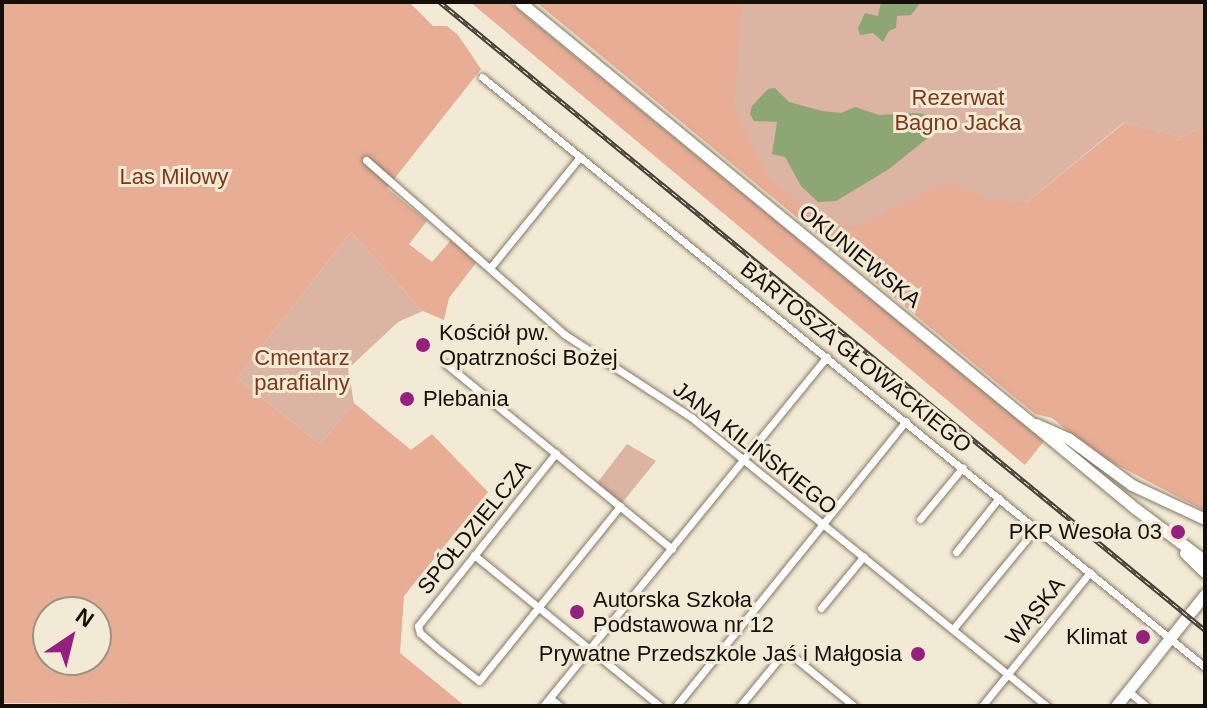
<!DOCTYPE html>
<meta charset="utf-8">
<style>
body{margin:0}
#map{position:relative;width:1207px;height:708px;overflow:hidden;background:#f3ead5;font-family:Arial,sans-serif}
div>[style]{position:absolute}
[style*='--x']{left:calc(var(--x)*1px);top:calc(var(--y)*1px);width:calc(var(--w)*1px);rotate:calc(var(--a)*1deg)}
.green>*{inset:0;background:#dbb4a4}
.forest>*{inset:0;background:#e8ad95}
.water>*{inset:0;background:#8da673}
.roads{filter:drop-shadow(0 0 2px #827a67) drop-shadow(0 0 2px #827a67)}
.street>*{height:7px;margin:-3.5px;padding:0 3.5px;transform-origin:3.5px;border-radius:3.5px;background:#fff}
.secondary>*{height:11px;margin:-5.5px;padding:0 5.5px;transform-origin:5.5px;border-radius:5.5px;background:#fff}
.rail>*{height:5px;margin-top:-2.5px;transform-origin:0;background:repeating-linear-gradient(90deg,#f3ead5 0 6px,#443e34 0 12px);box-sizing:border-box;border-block:2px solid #443e34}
.dots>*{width:22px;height:22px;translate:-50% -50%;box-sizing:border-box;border:4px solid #f3ead5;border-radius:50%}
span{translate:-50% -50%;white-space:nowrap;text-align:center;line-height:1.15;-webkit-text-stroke:6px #f3ead5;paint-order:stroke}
.park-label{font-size:22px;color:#7e3818}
.street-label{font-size:22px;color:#141009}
.poi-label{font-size:22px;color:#141009}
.left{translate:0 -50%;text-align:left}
.right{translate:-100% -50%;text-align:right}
.frame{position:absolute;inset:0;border:4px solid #141009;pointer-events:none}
.north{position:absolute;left:32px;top:596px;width:80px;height:80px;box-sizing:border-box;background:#f3ead5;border:2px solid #9a9383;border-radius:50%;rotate:35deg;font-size:22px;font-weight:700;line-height:32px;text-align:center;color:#141009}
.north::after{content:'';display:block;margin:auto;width:28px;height:36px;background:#95207d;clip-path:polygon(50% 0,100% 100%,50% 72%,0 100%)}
</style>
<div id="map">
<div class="green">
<i style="clip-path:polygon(738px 2px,1205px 2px,1205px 126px,1182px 137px,1123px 123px,1026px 203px,837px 239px,766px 178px,730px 108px)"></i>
<i style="clip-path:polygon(351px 232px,423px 311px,398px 322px,348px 369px,354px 403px,320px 444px,237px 378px)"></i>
<i style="clip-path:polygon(627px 444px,656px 461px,622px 503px,597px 483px)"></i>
</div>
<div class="forest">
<i style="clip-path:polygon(evenodd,2px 2px,409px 2px,433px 26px,447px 26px,458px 35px,481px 69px,387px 188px,427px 221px,409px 244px,432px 262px,451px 240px,476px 263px,449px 298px,444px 320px,423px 311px,351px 232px,237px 378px,320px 444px,354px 403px,411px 450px,432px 434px,488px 492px,404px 596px,400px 653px,465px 706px,2px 703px,2px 2px,48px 612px,96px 612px,96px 660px,48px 660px,48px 612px)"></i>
<i style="clip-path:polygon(470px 2px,509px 2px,1044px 441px,1025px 465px)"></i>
<i style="clip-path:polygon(536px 2px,742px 2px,734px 106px,768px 177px,804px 209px,831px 226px,855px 227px,938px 185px,950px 182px,992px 199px,1026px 203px,1124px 123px,1182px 137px,1205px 126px,1205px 511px,1096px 454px,1052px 418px,1035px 414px)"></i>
</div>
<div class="water">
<i style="clip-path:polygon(881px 2px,921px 2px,911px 15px,897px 16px,896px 28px,889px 31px,883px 42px,873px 33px,860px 35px,858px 28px,865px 13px,878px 16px)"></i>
<i style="clip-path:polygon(775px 88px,789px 102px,822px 111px,841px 113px,855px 107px,879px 115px,918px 113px,927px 115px,935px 127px,934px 133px,889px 169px,836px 201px,818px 202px,801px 186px,785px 157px,772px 154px,777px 122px,754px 121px,750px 114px,752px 106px,768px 89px)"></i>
</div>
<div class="roads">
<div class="street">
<i style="--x:482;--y:77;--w:933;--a:39.22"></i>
<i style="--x:366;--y:160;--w:264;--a:41.3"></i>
<i style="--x:564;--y:334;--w:152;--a:33.2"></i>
<i style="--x:691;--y:417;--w:459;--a:39.1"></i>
<i style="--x:490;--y:268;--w:143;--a:-51"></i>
<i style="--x:446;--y:364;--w:292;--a:39.3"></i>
<i style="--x:556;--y:453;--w:221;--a:128.6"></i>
<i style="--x:418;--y:626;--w:7;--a:74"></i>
<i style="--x:420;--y:633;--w:28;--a:41"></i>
<i style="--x:441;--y:651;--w:48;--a:38.3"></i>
<i style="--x:479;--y:681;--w:225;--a:-51.1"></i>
<i style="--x:920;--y:519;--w:67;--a:-50.4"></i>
<i style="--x:956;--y:552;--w:69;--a:-51.5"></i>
<i style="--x:474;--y:555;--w:240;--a:39.1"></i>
<i style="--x:821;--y:608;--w:67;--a:-50.4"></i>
<i style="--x:953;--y:629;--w:131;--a:-50.6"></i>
<i style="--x:1128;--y:691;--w:23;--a:40"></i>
<i style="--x:550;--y:698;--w:13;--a:39"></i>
<i style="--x:543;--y:706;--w:450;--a:-50.9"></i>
<i style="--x:676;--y:706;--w:366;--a:-51.1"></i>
<i style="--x:740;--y:706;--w:65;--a:-50.6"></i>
<i style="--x:781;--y:656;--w:9;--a:-21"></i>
<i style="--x:789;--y:653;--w:84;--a:39.2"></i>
<i style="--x:982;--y:706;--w:172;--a:-51.1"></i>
</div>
<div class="secondary">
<i style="--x:520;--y:2;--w:798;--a:39.46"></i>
<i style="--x:1136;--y:509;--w:86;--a:37"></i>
<i style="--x:1036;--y:424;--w:35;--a:24"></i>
<i style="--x:1068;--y:438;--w:79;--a:36.3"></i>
<i style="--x:1132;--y:485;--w:81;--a:25"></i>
<i style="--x:1185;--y:553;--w:28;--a:44"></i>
<i style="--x:1116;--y:706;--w:143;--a:-51.5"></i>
</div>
</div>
<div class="rail">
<i style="--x:440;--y:2;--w:990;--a:39.38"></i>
</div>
<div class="dots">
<i style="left:423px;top:345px;background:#95207d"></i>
<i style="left:407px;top:399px;background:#95207d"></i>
<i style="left:1178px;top:532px;background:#95207d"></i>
<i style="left:577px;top:612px;background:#95207d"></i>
<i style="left:1143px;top:637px;background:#95207d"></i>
<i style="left:918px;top:654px;background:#95207d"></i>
</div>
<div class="park-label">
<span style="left:958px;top:110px">Rezerwat<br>Bagno Jacka</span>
<span style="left:174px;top:177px">Las Milowy</span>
<span style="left:302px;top:370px">Cmentarz<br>parafialny</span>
</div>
<div class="street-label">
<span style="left:860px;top:256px;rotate:39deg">OKUNIEWSKA</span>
<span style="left:856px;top:357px;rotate:39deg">BARTOSZA GŁOWACKIEGO</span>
<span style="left:755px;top:448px;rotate:38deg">JANA KILIŃSKIEGO</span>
<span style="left:474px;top:527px;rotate:-51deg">SPÓŁDZIELCZA</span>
<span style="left:1035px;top:611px;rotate:-51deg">WĄSKA</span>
</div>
<div class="poi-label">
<span class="left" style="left:439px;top:345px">Kościół pw.<br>Opatrzności Bożej</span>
<span class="left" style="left:423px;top:399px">Plebania</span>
<span class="right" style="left:1162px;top:532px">PKP Wesoła 03</span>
<span class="left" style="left:593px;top:612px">Autorska Szkoła<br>Podstawowa nr 12</span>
<span class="right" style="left:1127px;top:637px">Klimat</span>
<span class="right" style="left:902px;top:654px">Prywatne Przedszkole Jaś i Małgosia</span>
</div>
<div class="frame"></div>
<div class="north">N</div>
</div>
